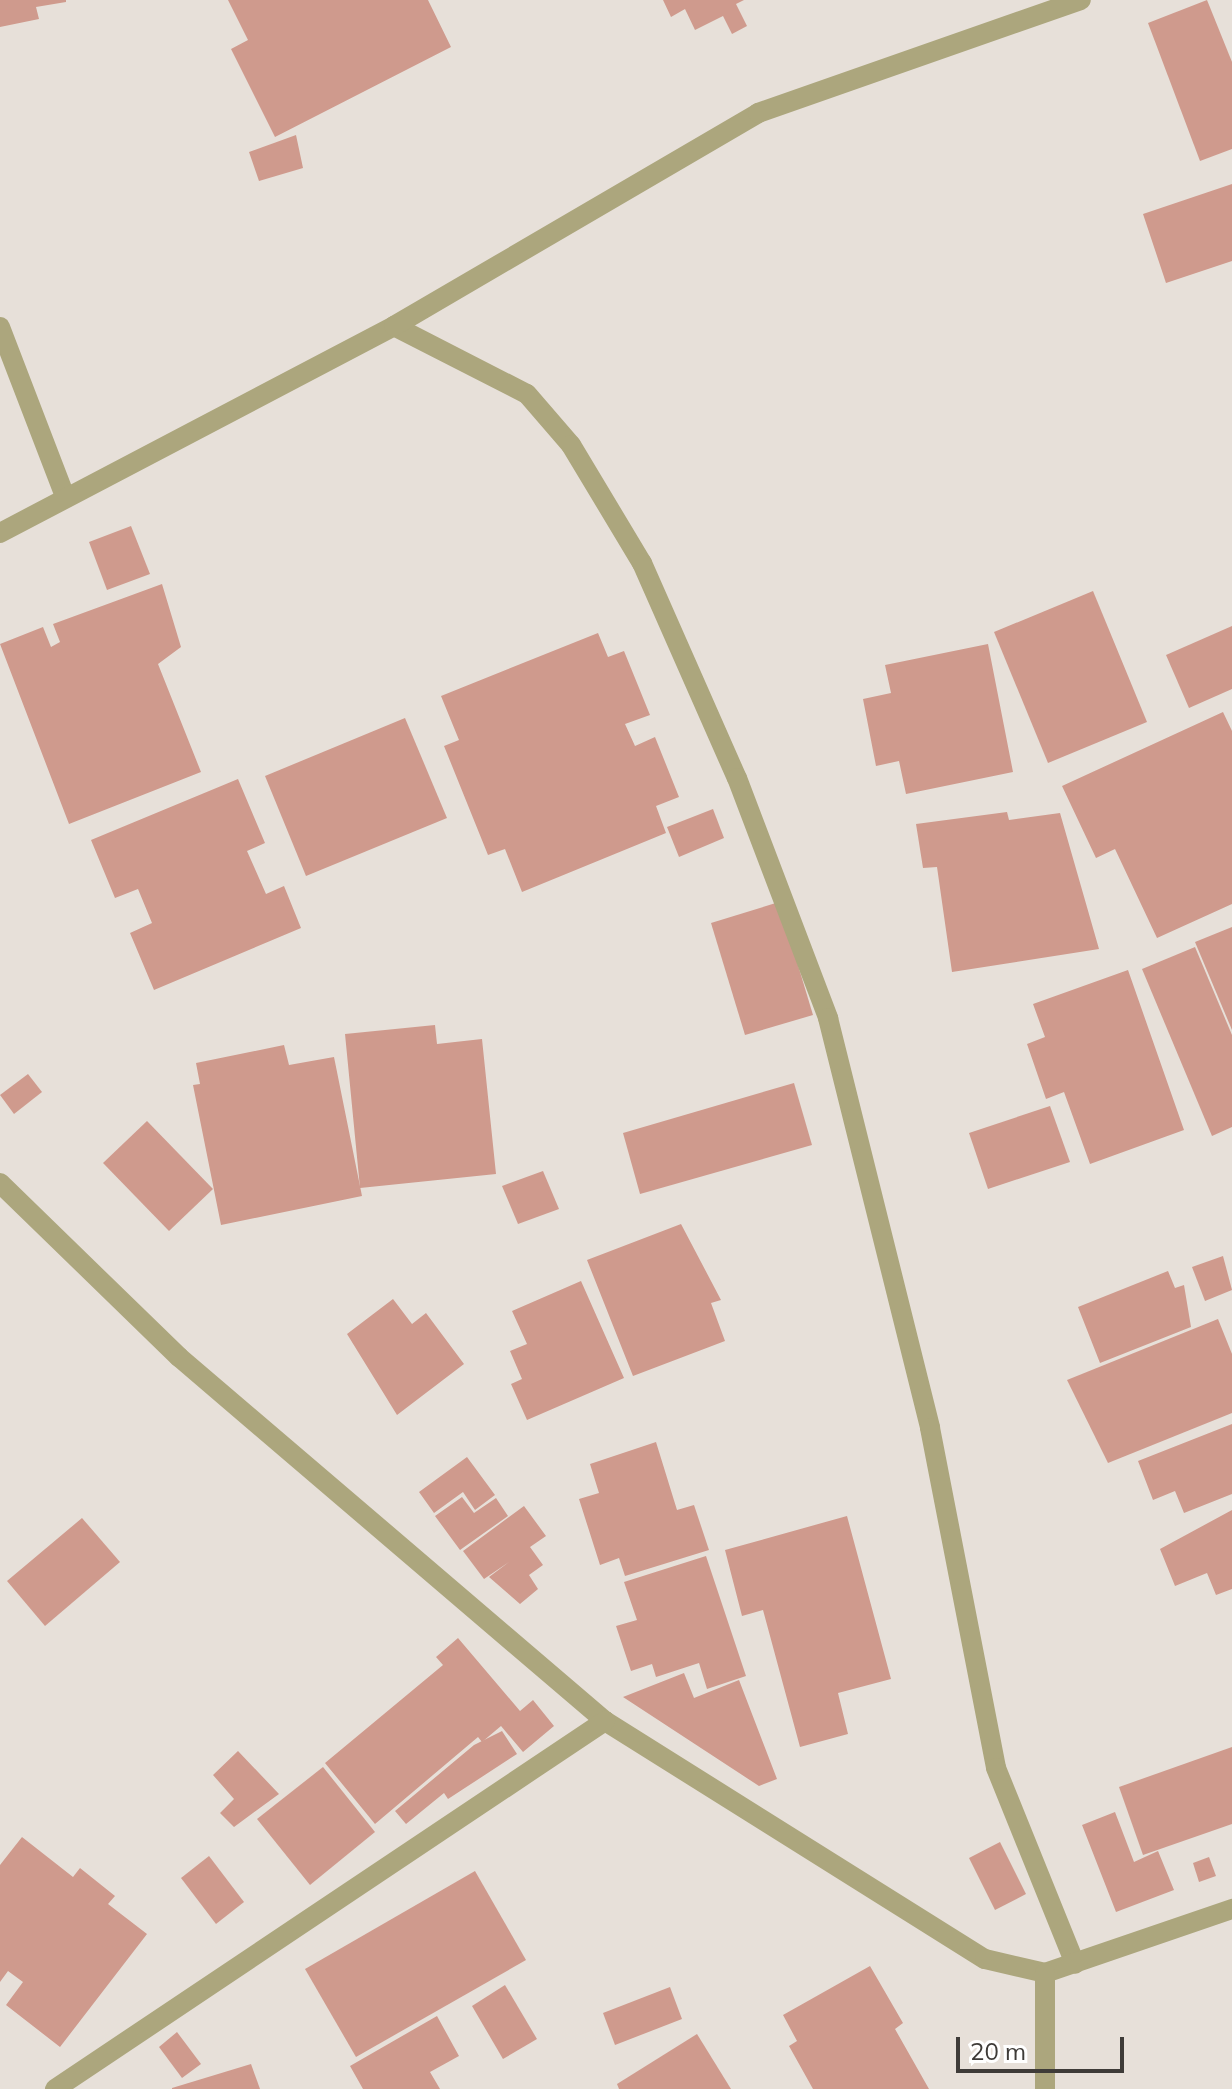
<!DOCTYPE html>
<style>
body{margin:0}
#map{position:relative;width:1232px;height:2089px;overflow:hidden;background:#e7e0d9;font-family:Mulish,sans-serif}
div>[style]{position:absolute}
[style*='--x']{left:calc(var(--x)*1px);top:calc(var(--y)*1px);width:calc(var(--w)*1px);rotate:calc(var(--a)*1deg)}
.building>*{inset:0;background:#cf9a8d}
.street>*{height:20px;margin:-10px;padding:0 10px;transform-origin:10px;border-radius:10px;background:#aca67d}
span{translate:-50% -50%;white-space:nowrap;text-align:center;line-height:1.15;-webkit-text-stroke:6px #fff;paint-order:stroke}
.scale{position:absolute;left:956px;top:2037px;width:168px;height:36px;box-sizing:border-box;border:4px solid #3e3b38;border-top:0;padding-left:10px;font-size:24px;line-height:28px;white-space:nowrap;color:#3e3b38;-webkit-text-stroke:6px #fff;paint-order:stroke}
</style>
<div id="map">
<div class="building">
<i style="clip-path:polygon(0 0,66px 0,66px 2px,36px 7px,39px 19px,0 27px)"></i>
<i style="clip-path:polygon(228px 0,428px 0,451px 47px,275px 137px,231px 49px,248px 40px)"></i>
<i style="clip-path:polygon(663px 0,744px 0,736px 4px,747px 26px,732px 34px,723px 16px,695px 30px,685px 9px,671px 17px)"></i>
<i style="clip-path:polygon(1207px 0,1232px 62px,1232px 149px,1200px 161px,1148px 23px)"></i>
<i style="clip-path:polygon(296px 135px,303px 168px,259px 181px,249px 152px)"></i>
<i style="clip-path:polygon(1232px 184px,1232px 261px,1166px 283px,1143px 214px)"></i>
<i style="clip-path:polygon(131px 526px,150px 574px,107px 590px,89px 542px)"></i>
<i style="clip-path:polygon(162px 584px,181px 647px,158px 664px,201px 772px,69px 824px,0 644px,43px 627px,51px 647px,60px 642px,53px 624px)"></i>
<i style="clip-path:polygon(1093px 591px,1147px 722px,1048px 763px,994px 632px)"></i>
<i style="clip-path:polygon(1232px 626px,1232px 689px,1189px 708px,1166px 655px)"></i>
<i style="clip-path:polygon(598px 633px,608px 657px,624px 651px,650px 715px,625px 724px,635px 746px,655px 737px,679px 797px,656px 806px,666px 833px,522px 892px,505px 849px,488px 855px,444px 746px,459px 740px,441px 696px)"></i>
<i style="clip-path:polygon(988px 644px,1013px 772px,906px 794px,899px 761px,876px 766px,863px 699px,891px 693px,885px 665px)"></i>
<i style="clip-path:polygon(1223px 712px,1232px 731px,1232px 904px,1157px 938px,1115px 849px,1096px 858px,1062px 786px)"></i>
<i style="clip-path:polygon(405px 718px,447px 818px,306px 876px,265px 776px)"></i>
<i style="clip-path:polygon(238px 779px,265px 843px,247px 851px,266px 894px,284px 886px,301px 928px,154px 990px,130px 933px,152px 923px,138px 889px,115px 898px,91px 840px)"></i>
<i style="clip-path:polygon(713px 809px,724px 838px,679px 857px,667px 827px)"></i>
<i style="clip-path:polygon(1007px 812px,1009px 820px,1060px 813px,1099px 949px,952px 972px,937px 867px,923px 868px,916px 824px)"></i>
<i style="clip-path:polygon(779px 902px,813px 1015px,745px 1035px,711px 923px)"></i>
<i style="clip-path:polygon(1232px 927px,1232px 1030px,1195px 942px)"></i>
<i style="clip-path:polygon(1195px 947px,1232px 1035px,1232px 1127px,1212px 1136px,1142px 969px)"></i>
<i style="clip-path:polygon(1128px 970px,1184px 1130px,1090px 1164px,1064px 1092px,1046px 1099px,1027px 1044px,1045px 1037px,1033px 1004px)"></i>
<i style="clip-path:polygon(435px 1025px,437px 1044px,482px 1039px,496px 1174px,360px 1188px,345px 1034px)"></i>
<i style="clip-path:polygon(284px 1045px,289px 1065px,334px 1057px,362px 1196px,221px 1225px,193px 1085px,200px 1084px,196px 1063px)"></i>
<i style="clip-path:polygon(28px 1074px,42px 1092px,14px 1114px,0 1095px)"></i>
<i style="clip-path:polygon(794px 1083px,812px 1145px,640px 1194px,623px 1133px)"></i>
<i style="clip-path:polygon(1050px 1106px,1070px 1162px,988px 1189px,969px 1133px)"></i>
<i style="clip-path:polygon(147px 1121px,213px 1189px,169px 1231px,103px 1163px)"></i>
<i style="clip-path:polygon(543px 1171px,559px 1209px,518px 1224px,502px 1186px)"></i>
<i style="clip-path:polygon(681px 1224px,721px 1300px,711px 1303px,725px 1341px,633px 1376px,587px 1260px)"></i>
<i style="clip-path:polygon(1223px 1256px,1232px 1290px,1205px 1301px,1192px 1267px)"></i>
<i style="clip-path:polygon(1168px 1271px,1175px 1288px,1184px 1285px,1191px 1327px,1100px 1363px,1078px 1307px)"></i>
<i style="clip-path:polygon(581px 1281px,624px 1378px,527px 1420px,511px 1384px,522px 1379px,510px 1351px,527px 1344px,512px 1311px)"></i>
<i style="clip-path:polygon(393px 1299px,412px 1324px,426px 1313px,464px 1364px,397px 1415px,347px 1334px)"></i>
<i style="clip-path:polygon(1218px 1319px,1232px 1354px,1232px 1413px,1108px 1463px,1067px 1380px)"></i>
<i style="clip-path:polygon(1232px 1424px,1232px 1494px,1184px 1513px,1175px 1491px,1153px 1500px,1138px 1461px)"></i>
<i style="clip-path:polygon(656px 1442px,677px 1510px,694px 1505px,709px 1550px,625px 1576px,619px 1558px,600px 1565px,579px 1499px,599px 1493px,590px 1464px)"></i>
<i style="clip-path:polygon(467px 1457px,495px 1495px,475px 1510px,463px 1492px,434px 1513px,419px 1492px)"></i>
<i style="clip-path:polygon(462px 1497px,474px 1513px,496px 1498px,508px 1516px,460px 1550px,435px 1516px)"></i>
<i style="clip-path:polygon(524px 1506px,546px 1536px,530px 1547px,543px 1565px,529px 1575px,538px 1589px,520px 1604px,489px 1577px,509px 1562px,484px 1579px,463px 1551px)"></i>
<i style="clip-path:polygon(1232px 1510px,1232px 1589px,1216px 1595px,1207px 1573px,1175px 1586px,1160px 1549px)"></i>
<i style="clip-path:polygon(847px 1516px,891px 1679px,838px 1693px,848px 1734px,800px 1747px,763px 1610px,742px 1616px,725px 1550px)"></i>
<i style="clip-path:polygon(82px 1518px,120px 1562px,45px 1626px,7px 1581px)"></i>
<i style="clip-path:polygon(706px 1556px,746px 1676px,707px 1689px,699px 1663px,656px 1677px,652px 1664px,631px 1671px,616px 1626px,637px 1620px,624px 1582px)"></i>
<i style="clip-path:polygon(458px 1638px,520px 1711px,533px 1700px,554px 1726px,523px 1752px,501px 1726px,482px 1742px,478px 1737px,375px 1824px,325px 1763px,443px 1665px,436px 1657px)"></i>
<i style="clip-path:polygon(684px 1673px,694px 1698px,739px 1680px,777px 1779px,759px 1786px,623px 1697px)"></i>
<i style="clip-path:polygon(502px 1731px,517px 1754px,448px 1799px,444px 1793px,406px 1824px,395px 1811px,474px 1745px)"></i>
<i style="clip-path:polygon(1232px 1747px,1232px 1824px,1143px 1855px,1119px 1787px)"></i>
<i style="clip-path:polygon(238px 1751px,279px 1794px,234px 1827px,220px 1813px,234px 1799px,213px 1775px)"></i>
<i style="clip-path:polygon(323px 1767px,375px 1832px,310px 1885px,257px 1819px)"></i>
<i style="clip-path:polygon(1115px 1812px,1134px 1862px,1158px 1851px,1174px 1890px,1116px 1912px,1082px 1825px)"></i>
<i style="clip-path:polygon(22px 1837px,73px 1877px,80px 1868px,115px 1896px,108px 1904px,147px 1934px,60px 2047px,6px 2005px,23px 1982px,8px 1971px,0 1982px,0 1865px)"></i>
<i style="clip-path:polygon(1000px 1842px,1026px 1894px,995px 1910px,969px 1858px)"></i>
<i style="clip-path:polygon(209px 1856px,244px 1902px,216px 1924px,181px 1878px)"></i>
<i style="clip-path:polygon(1209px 1857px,1216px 1876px,1199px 1882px,1193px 1863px)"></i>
<i style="clip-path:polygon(475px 1871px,526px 1960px,356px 2057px,305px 1969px)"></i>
<i style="clip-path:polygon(870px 1966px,903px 2023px,895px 2029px,929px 2089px,813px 2089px,789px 2046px,797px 2041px,783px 2015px)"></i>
<i style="clip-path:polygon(505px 1985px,537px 2039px,503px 2059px,472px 2006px)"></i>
<i style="clip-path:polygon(670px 1987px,682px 2019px,615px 2045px,603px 2013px)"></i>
<i style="clip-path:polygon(437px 2016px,459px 2056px,430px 2072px,440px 2089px,363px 2089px,350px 2066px)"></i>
<i style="clip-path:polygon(177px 2032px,201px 2064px,182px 2078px,159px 2047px)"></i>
<i style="clip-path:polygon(697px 2034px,731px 2089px,619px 2089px,617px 2084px)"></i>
<i style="clip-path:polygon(251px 2064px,260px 2089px,172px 2089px,172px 2088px)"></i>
</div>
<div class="street">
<i style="--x:394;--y:326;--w:149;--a:27.1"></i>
<i style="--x:527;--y:394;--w:67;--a:49.2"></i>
<i style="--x:571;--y:445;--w:138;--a:59"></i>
<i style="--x:642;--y:563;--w:235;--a:66.2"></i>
<i style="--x:737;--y:778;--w:257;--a:69.2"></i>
<i style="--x:828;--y:1018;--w:422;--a:76"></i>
<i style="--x:930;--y:1428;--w:346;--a:79"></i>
<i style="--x:996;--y:1768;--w:211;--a:68"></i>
<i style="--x:0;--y:327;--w:181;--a:69"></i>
<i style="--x:0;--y:533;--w:445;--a:-27.7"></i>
<i style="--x:394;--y:326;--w:422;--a:-30.3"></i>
<i style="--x:758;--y:113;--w:342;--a:-19.3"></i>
<i style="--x:0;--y:1183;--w:250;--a:44.2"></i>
<i style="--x:179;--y:1357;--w:560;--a:40.51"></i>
<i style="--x:605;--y:1721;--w:448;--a:32.1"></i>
<i style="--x:985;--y:1959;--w:62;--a:13.1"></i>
<i style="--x:1045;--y:1973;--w:198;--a:-18.9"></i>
<i style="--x:1045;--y:1973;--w:116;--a:90"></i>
<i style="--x:55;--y:2089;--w:662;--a:-33.79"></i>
</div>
<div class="scale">20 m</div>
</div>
